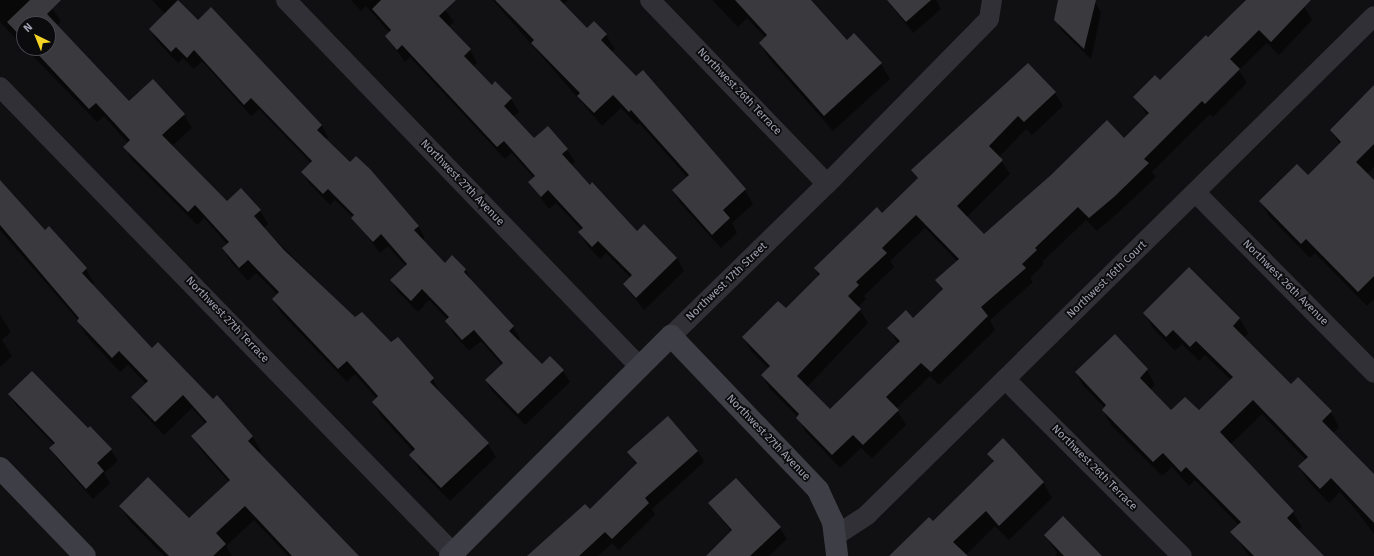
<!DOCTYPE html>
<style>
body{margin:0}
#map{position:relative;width:1374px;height:556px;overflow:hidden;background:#100f11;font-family:"Fira Sans",sans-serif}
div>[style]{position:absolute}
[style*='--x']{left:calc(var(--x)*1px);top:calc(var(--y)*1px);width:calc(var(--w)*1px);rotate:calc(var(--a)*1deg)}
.shadow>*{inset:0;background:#0007}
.building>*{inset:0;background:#3a393e}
.street>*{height:20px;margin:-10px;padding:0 10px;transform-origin:10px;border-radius:10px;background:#303036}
.secondary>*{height:22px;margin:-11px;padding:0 11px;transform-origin:11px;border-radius:11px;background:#3e3f46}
span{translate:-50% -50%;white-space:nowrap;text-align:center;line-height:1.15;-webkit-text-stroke:3.5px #0b0a0c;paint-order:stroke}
.street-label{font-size:11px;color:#a0a2b2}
.north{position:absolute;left:16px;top:16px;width:40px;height:40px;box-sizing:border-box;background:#0b0a0c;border:1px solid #47474e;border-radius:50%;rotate:317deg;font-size:11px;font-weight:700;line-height:16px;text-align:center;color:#a0a2b2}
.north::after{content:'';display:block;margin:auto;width:14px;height:18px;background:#f2d326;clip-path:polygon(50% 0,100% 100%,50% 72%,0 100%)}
</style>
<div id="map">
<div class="shadow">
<i style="clip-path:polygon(0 0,46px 0,61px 21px,56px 26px,129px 102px,184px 115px,192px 128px,172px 146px,227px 202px,260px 210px,268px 224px,264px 228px,355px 319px,391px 344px,398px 338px,433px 379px,440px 394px,488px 444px,496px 457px,450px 501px,419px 469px,411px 455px,414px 452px,381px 416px,373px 402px,377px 399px,355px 374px,347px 382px,281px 313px,273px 299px,278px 295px,256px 273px,248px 281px,231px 262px,223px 248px,227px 244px,204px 218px,197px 225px,132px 160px,124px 147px,128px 143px,104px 116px,97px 122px,25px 48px,48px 48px,48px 24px,24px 24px,24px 47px,0 22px)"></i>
<i style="clip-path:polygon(152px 0,178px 0,198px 21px,211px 8px,322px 126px,328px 137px,326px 140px,418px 226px,425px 238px,422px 240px,445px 264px,452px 257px,466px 270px,472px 282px,513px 327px,520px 339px,518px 341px,542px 365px,563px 371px,570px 382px,525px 425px,493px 392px,486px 381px,502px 365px,481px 341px,469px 351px,453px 333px,448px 320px,429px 300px,418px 312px,398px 292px,392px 280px,406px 266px,388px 246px,380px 253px,353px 217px,335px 200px,330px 205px,309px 183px,302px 172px,311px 163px,259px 109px,251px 116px,202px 61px,194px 69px,183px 58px,178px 63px,157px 41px,150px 29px,165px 14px)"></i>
<i style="clip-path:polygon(351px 0,438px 0,454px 22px,448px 27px,470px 50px,477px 63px,473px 67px,492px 86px,495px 83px,511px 99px,519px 112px,513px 117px,534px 139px,567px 149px,575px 162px,571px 165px,590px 186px,637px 233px,677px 258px,684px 271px,644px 310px,624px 285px,631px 278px,606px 253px,600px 259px,587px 245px,579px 232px,582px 230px,556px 203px,549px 209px,529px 182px,534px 178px,512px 153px,505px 159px,410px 57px,405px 62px,386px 36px,390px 33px,366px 6px,361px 11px)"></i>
<i style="clip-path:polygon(493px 0,568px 0,563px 5px,587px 30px,594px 22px,606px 35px,615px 49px,611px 52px,636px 78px,643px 71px,745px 190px,753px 204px,732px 223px,737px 233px,721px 248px,681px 204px,673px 190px,687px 177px,639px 123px,637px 125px,621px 108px,602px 126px)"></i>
<i style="clip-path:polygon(712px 0,810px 0,847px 41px,854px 35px,881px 64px,890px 79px,833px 131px,769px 58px,760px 43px,766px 38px,747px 18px,738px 27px)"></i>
<i style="clip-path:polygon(887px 0,936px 0,941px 9px,913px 33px)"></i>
<i style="clip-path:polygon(1059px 0,1095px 2px,1101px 13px,1091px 59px,1062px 31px,1055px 19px)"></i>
<i style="clip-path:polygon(evenodd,1247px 0,1311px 0,1304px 6px,1312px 20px,1279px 55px,1267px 43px,1239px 70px,1247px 83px,1213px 117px,1210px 114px,1152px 172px,1156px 177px,1121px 210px,1097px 231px,1086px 220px,1042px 262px,1044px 264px,1030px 278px,1033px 282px,990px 320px,995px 330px,939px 385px,930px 376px,896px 409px,906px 425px,872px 458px,861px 448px,840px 468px,805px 431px,798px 417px,770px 389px,762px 375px,769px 369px,751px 351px,743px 337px,786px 309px,819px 276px,815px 268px,882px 214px,918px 179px,912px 170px,1055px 93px,1063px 106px,1032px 135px,1026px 129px,999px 157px,1010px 174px,967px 217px,984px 235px,1124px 140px,1148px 116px,1134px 97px,1160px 81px,1247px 0,925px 228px,957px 261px,936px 280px,943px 291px,913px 319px,889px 328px,898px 344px,830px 410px,807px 387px,868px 323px,858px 307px,866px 299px,864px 296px,894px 267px,890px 261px,925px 228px)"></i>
<i style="clip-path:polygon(1374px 87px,1374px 167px,1367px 174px,1374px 181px,1374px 299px,1367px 306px,1315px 253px,1310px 258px,1269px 216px,1260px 201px,1308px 176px,1340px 145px,1331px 130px)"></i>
<i style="clip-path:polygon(0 182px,45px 232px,86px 269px,94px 283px,92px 285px,152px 350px,213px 400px,217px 397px,253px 437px,261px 451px,258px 454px,357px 556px,288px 556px,254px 520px,226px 546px,232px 556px,164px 556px,129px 520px,120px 506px,189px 520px,229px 482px,201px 450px,192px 436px,206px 424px,192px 408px,164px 435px,141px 411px,133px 397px,146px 384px,128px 365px,120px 372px,86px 335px,78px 320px,0 230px)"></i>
<i style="clip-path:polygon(1189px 269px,1240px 319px,1248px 333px,1244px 338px,1291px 386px,1331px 412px,1339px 427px,1333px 433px,1374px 475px,1374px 534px,1356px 510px,1340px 492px,1329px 503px,1308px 481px,1299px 466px,1306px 460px,1262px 414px,1231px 444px,1293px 512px,1302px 527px,1298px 530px,1323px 556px,1249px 556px,1232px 532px,1239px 525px,1195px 480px,1189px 486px,1172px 467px,1162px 476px,1111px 425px,1103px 410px,1105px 408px,1084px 387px,1076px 373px,1147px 370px,1155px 385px,1150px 390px,1171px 412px,1199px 412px,1231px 380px,1205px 355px,1199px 361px,1182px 344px,1175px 351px,1153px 328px,1144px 313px)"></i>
<i style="clip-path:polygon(0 315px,11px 332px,2px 340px,12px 356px,0 367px)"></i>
<i style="clip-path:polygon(9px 394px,88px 430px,90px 427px,111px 450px,118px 461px,104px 473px,110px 483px,93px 499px,57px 459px,50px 448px,54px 445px,16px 405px)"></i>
<i style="clip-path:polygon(698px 451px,704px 462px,652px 509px,655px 515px,619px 550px,612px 543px,598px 556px,528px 556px,590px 510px,636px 465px,629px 452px)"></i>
<i style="clip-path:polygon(988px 454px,1043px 482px,1052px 498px,1009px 540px,995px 526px,965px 556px,895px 556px,994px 463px)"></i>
<i style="clip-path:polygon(736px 479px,780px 528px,787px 539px,769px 556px,707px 556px,732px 532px,709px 504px)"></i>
<i style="clip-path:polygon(1045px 535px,1100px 556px,1055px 556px,1057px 553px)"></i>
</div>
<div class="building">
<i style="clip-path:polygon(30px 0,61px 0,47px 14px,129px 101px,153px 79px,185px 114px,162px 135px,227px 201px,241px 188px,261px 210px,254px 216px,284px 250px,355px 317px,362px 312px,391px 342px,398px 337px,434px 378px,430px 382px,489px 443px,441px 488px,409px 455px,415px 449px,372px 402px,378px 396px,347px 361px,338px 369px,272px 299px,279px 292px,248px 260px,239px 268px,222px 248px,229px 242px,195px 205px,188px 212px,123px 147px,130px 140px,96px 103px,89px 109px,32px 48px,48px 48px,48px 24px,24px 24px,24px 40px,7px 22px)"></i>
<i style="clip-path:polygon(178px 0,198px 20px,211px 7px,322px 125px,317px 130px,350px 162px,356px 156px,370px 169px,419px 226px,414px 230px,445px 263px,452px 255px,466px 269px,464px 272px,514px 326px,509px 331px,542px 364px,550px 356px,564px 370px,518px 414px,485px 380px,503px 363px,474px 330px,462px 340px,445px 321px,449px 317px,422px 289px,411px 301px,390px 280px,407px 264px,381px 234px,373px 242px,351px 218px,354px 215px,328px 189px,323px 194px,301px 172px,312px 161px,251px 98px,244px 105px,194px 50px,187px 58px,176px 47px,171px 52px,149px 29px)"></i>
<i style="clip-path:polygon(381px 0,456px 0,439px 16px,471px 49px,464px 56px,492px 85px,495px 81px,512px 98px,504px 106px,534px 138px,548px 126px,568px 149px,562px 154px,590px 185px,592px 182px,637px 231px,644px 224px,677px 258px,636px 298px,623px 284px,632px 275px,598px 241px,592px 247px,578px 232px,583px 228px,548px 190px,541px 197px,528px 182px,535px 176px,504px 141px,497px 147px,402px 45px,397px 50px,385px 36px,391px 30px,372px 9px)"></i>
<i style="clip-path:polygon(495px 0,560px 0,587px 28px,594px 21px,607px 34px,601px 40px,636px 76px,643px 70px,746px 189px,723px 210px,730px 218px,712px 235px,672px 190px,689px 175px,631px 110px,629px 112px,613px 95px,594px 113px,577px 96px,580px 93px,531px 43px,534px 40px)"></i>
<i style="clip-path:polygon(735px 0,811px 0,847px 40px,854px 33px,882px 63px,824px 116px,759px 43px,767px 35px)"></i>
<i style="clip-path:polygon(887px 0,931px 0,906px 22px)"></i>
<i style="clip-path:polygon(1058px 0,1096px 0,1084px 49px,1054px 20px)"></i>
<i style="clip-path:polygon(evenodd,1246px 0,1311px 0,1271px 42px,1259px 30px,1230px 59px,1240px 69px,1205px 104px,1202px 101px,1144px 159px,1149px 163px,1114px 197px,1089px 218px,1078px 207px,1035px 248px,1037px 250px,1022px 264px,1026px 268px,981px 307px,988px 316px,931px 372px,921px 363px,886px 397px,899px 410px,863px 445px,853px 435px,832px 455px,796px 418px,799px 414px,761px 375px,770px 366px,742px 337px,778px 301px,786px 308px,820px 274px,814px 268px,877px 207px,882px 213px,918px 178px,911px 170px,1028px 63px,1056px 92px,1024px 122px,1018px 116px,989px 146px,1003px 160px,957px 206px,984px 234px,1051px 175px,1107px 120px,1124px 138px,1149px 113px,1133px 97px,1155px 75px,1160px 80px,1206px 35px,1208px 37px,1246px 0,916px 215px,959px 259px,935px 280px,943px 289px,913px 318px,906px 310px,887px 328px,900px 341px,830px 409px,797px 376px,861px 309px,848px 296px,859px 285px,856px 282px,887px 253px,882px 248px,916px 215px)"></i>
<i style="clip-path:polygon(1374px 85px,1374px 144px,1356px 162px,1374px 180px,1374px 276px,1358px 292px,1306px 239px,1301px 244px,1259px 201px,1297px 164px,1308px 175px,1341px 142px,1330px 130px)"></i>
<i style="clip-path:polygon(0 180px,45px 230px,49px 226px,87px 268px,82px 273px,152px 348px,158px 342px,213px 399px,217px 395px,253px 436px,248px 441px,359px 556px,292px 556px,245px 506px,216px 533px,226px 544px,213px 556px,169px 556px,119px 506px,148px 477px,189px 518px,230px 480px,191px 436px,207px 422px,183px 395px,155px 422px,131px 397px,148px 381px,119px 351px,112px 358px,77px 321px,79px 318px,0 225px)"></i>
<i style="clip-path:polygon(1189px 267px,1240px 318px,1233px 326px,1291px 384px,1298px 377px,1332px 411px,1322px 421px,1374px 474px,1374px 523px,1331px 478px,1320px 489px,1298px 466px,1308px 457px,1253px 400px,1220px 432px,1294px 511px,1287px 518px,1324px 556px,1254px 556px,1230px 532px,1241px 522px,1186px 467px,1181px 472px,1163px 453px,1153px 462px,1102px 410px,1106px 405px,1075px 372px,1115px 334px,1148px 369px,1140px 378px,1171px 410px,1185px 397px,1199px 410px,1233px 377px,1196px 341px,1190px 347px,1173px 330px,1166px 337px,1143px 313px)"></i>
<i style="clip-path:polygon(32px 371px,88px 428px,90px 426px,112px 449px,97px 463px,104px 471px,86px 489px,49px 448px,55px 443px,8px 394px)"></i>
<i style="clip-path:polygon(668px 416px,698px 451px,645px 498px,649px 503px,612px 539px,605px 532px,579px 556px,527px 556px,585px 504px,590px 509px,637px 463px,627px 452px)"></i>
<i style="clip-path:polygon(1003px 438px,1044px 482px,999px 526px,986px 511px,953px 542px,968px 556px,889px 556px,929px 517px,933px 521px,994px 461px,987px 454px)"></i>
<i style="clip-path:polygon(736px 478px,781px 527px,750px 556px,706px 556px,732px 530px,708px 503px)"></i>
<i style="clip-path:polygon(1063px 516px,1102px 556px,1064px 556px,1044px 535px)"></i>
</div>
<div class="street">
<i style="--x:286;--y:0;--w:508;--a:46.04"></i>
<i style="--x:650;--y:0;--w:255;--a:46.1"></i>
<i style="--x:0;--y:87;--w:650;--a:45.81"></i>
<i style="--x:1196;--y:193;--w:253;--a:45.3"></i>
<i style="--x:671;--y:336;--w:218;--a:-44.3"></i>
<i style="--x:827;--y:184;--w:231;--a:-45.5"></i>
<i style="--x:989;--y:19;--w:19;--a:-81"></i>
<i style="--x:1005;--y:379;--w:250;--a:45"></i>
<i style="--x:835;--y:536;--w:38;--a:-33"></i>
<i style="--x:867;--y:515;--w:711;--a:-44.54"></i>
</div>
<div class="secondary">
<i style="--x:0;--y:468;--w:122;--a:46"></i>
<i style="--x:450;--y:556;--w:312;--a:-44.9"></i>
<i style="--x:671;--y:336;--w:213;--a:46.3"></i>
<i style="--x:818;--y:490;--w:35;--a:65"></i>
<i style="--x:833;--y:522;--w:34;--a:83"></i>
</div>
<div class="street-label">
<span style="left:739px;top:92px;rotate:46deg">Northwest 26th Terrace</span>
<span style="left:462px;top:183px;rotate:46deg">Northwest 27th Avenue</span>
<span style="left:1107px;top:280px;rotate:-44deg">Northwest 16th Court</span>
<span style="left:727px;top:282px;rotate:-44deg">Northwest 17th Street</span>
<span style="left:1285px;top:283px;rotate:45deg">Northwest 26th Avenue</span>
<span style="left:227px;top:320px;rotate:46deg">Northwest 27th Terrace</span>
<span style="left:768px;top:438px;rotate:46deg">Northwest 27th Avenue</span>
<span style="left:1094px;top:468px;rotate:45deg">Northwest 26th Terrace</span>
</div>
<div class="north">N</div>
</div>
